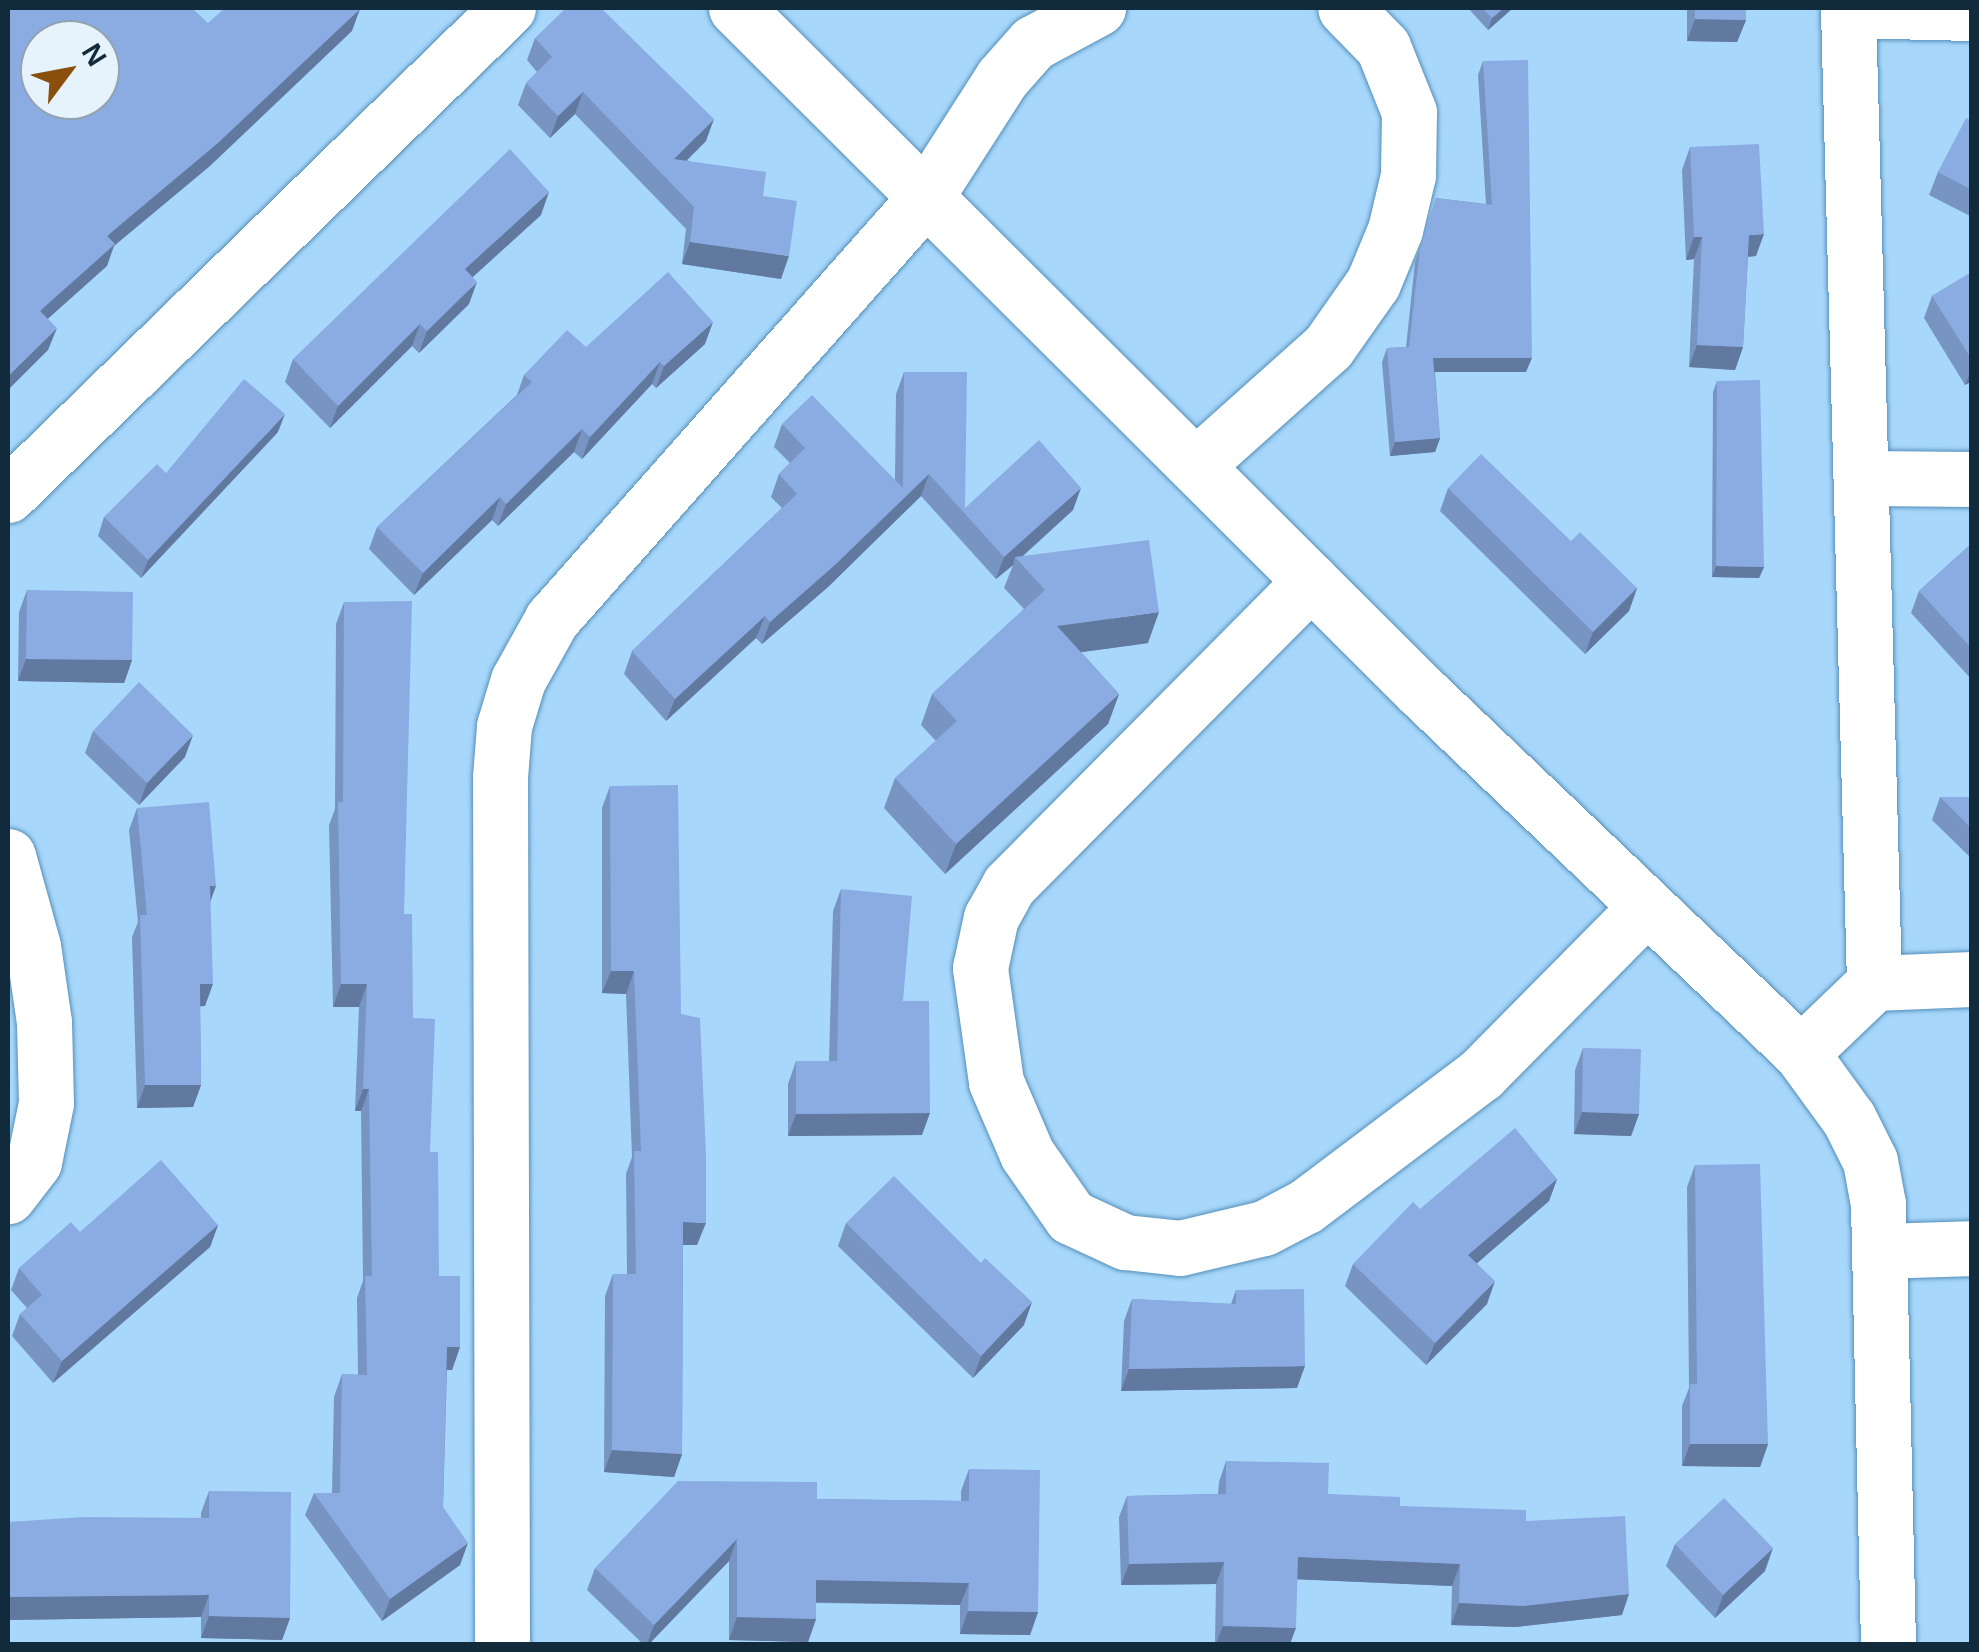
<!DOCTYPE html>
<style>
body{margin:0}
#map{position:relative;width:1979px;height:1652px;overflow:hidden;background:#a7d7fb;font-family:Helvetica,sans-serif}
div>[style]{position:absolute}
[style*='--x']{left:calc(var(--x)*1px);top:calc(var(--y)*1px);width:calc(var(--w)*1px);rotate:calc(var(--a)*1deg)}
.roads{filter:drop-shadow(0 0 2px #558fb9) drop-shadow(0 0 2px #558fb9)}
.street>*{height:55px;margin:-27.5px;padding:0 27.5px;transform-origin:27.5px;border-radius:27.5px;background:#fff}
.wall>*{inset:0;background:#7894c3}
.shaded-wall>*{inset:0;background:#61789f}
.building>*{inset:0;background:#8bace3}
span{translate:-50% -50%;white-space:nowrap;text-align:center;line-height:1.15;-webkit-text-stroke:8px #e7f3fc;paint-order:stroke}
.frame{position:absolute;inset:0;border:10px solid #122b3c;pointer-events:none}
.north{position:absolute;left:20px;top:20px;width:100px;height:100px;box-sizing:border-box;background:#e7f3fc;border:2px solid #92a3af;border-radius:50%;rotate:58deg;font-size:28px;font-weight:700;line-height:40px;text-align:center;color:#122b3c}
.north::after{content:'';display:block;margin:auto;width:35px;height:45px;background:#8b4f0d;clip-path:polygon(50% 0,100% 100%,50% 72%,0 100%)}
</style>
<div id="map">
<div class="roads">
<div class="street">
<i style="--x:736;--y:8;--w:969;--a:44.92"></i>
<i style="--x:1422;--y:692;--w:523;--a:43.61"></i>
<i style="--x:1801;--y:1053;--w:82;--a:54"></i>
<i style="--x:1849;--y:1119;--w:47;--a:63.4"></i>
<i style="--x:1870;--y:1161;--w:44;--a:79.5"></i>
<i style="--x:1878;--y:1204;--w:440;--a:88.7"></i>
<i style="--x:1848;--y:10;--w:124;--a:1.4"></i>
<i style="--x:1196;--y:465;--w:177;--a:-41.8"></i>
<i style="--x:1328;--y:347;--w:78;--a:-54.9"></i>
<i style="--x:1373;--y:283;--w:57;--a:-67.5"></i>
<i style="--x:1395;--y:230;--w:57;--a:-76.7"></i>
<i style="--x:1408;--y:175;--w:63;--a:-89.1"></i>
<i style="--x:1409;--y:112;--w:70;--a:-111.8"></i>
<i style="--x:1383;--y:47;--w:54;--a:-134.3"></i>
<i style="--x:1866;--y:478;--w:106;--a:0.5"></i>
<i style="--x:8;--y:495;--w:698;--a:-44.25"></i>
<i style="--x:1311;--y:581;--w:429;--a:134.8"></i>
<i style="--x:1009;--y:885;--w:37;--a:119"></i>
<i style="--x:991;--y:917;--w:52;--a:102.2"></i>
<i style="--x:980;--y:968;--w:115;--a:82"></i>
<i style="--x:996;--y:1082;--w:78;--a:66.7"></i>
<i style="--x:1027;--y:1154;--w:77;--a:55.1"></i>
<i style="--x:1071;--y:1217;--w:60;--a:24.8"></i>
<i style="--x:1125;--y:1242;--w:55;--a:6.2"></i>
<i style="--x:1180;--y:1248;--w:86;--a:-13.4"></i>
<i style="--x:1264;--y:1228;--w:47;--a:-27.6"></i>
<i style="--x:1306;--y:1206;--w:219;--a:-37"></i>
<i style="--x:1481;--y:1074;--w:233;--a:-45.3"></i>
<i style="--x:8;--y:856;--w:93;--a:74.5"></i>
<i style="--x:33;--y:946;--w:77;--a:81.8"></i>
<i style="--x:44;--y:1022;--w:81;--a:88.6"></i>
<i style="--x:46;--y:1103;--w:60;--a:101.5"></i>
<i style="--x:34;--y:1162;--w:43;--a:127.4"></i>
<i style="--x:1874;--y:983;--w:98;--a:-2.3"></i>
<i style="--x:1801;--y:1053;--w:101;--a:-43.8"></i>
<i style="--x:1874;--y:983;--w:975;--a:-91.53"></i>
<i style="--x:1879;--y:1251;--w:93;--a:-1.8"></i>
<i style="--x:502;--y:1644;--w:867;--a:-90.13"></i>
<i style="--x:500;--y:777;--w:51;--a:-85.5"></i>
<i style="--x:504;--y:726;--w:48;--a:-73.1"></i>
<i style="--x:518;--y:680;--w:70;--a:-60.9"></i>
<i style="--x:552;--y:619;--w:562;--a:-48.46"></i>
<i style="--x:925;--y:198;--w:143;--a:-57.3"></i>
<i style="--x:1002;--y:78;--w:47;--a:-48.5"></i>
<i style="--x:1033;--y:43;--w:74;--a:-28.3"></i>
</div>
</div>
<div class="wall">
<i style="clip-path:polygon(1468px 8px,1513px 8px,1488px 30px)"></i>
<i style="clip-path:polygon(1687px 8px,1746px 8px,1746px 20px,1737px 42px,1687px 41px)"></i>
<i style="clip-path:polygon(535px 38px,706px 141px,687px 160px,763px 196px,781px 279px,682px 264px,686px 229px,575px 114px,550px 138px,518px 105px,526px 83px,537px 72px,527px 60px)"></i>
<i style="clip-path:polygon(1483px 61px,1526px 372px,1435px 372px,1440px 438px,1435px 452px,1390px 456px,1382px 362px,1387px 348px,1406px 347px,1415px 262px,1436px 198px,1486px 204px,1478px 75px)"></i>
<i style="clip-path:polygon(1972px 121px,1972px 217px,1929px 195px,1938px 172px)"></i>
<i style="clip-path:polygon(1690px 147px,1756px 256px,1748px 257px,1743px 347px,1735px 370px,1689px 367px,1694px 259px,1686px 260px,1682px 170px)"></i>
<i style="clip-path:polygon(541px 215px,473px 277px,469px 304px,419px 353px,412px 346px,330px 428px,285px 382px,293px 359px)"></i>
<i style="clip-path:polygon(1972px 272px,1972px 381px,1965px 385px,1924px 318px,1932px 296px)"></i>
<i style="clip-path:polygon(705px 344px,656px 388px,652px 384px,582px 459px,574px 452px,498px 526px,492px 520px,414px 595px,369px 549px,377px 527px,517px 395px,524px 375px,586px 347px)"></i>
<i style="clip-path:polygon(904px 372px,965px 508px,1073px 510px,1022px 557px,1148px 643px,1081px 652px,1119px 694px,1108px 724px,945px 874px,884px 808px,895px 778px,936px 741px,921px 725px,932px 694px,1024px 609px,1004px 588px,1013px 565px,996px 579px,921px 496px,828px 587px,762px 644px,756px 638px,666px 721px,624px 674px,632px 651px,782px 508px,771px 497px,779px 474px,790px 463px,774px 447px,782px 424px,895px 480px,896px 394px)"></i>
<i style="clip-path:polygon(1717px 381px,1764px 567px,1759px 578px,1712px 577px,1713px 392px)"></i>
<i style="clip-path:polygon(278px 432px,141px 578px,98px 536px,104px 517px)"></i>
<i style="clip-path:polygon(1448px 488px,1637px 588px,1629px 611px,1585px 654px,1440px 511px)"></i>
<i style="clip-path:polygon(1972px 543px,1972px 680px,1911px 613px,1919px 591px)"></i>
<i style="clip-path:polygon(27px 590px,132px 660px,124px 683px,18px 681px,19px 612px)"></i>
<i style="clip-path:polygon(344px 602px,404px 914px,413px 1018px,430px 1152px,439px 1276px,460px 1347px,452px 1370px,447px 1370px,443px 1507px,460px 1565px,382px 1621px,305px 1515px,314px 1493px,332px 1493px,334px 1397px,342px 1374px,358px 1375px,357px 1298px,363px 1281px,361px 1111px,355px 1111px,359px 1007px,333px 1007px,329px 825px,335px 809px,336px 624px)"></i>
<i style="clip-path:polygon(93px 731px,185px 757px,139px 805px,85px 753px)"></i>
<i style="clip-path:polygon(610px 786px,681px 1014px,697px 1245px,683px 1245px,682px 1454px,674px 1477px,604px 1472px,605px 1296px,613px 1274px,627px 1274px,626px 1174px,632px 1157px,626px 994px,602px 993px,602px 808px)"></i>
<i style="clip-path:polygon(1940px 797px,1972px 797px,1972px 859px,1932px 820px)"></i>
<i style="clip-path:polygon(137px 808px,210px 902px,205px 1006px,200px 1006px,201px 1085px,193px 1107px,137px 1108px,132px 937px,138px 922px,129px 830px)"></i>
<i style="clip-path:polygon(841px 889px,903px 1001px,922px 1135px,788px 1136px,788px 1084px,796px 1061px,829px 1061px,833px 911px)"></i>
<i style="clip-path:polygon(1583px 1048px,1639px 1114px,1631px 1136px,1574px 1134px,1575px 1070px)"></i>
<i style="clip-path:polygon(1695px 1165px,1768px 1444px,1760px 1467px,1682px 1466px,1682px 1406px,1689px 1388px,1687px 1187px)"></i>
<i style="clip-path:polygon(1557px 1179px,1549px 1201px,1477px 1263px,1487px 1304px,1426px 1365px,1345px 1286px,1353px 1264px,1420px 1209px)"></i>
<i style="clip-path:polygon(846px 1223px,1024px 1325px,973px 1378px,838px 1246px)"></i>
<i style="clip-path:polygon(218px 1225px,210px 1247px,53px 1383px,12px 1336px,20px 1314px,27px 1308px,11px 1290px,19px 1268px,80px 1232px)"></i>
<i style="clip-path:polygon(1236px 1290px,1297px 1388px,1121px 1391px,1124px 1321px,1132px 1299px,1231px 1304px)"></i>
<i style="clip-path:polygon(1226px 1461px,1328px 1494px,1400px 1506px,1526px 1521px,1622px 1615px,1516px 1627px,1451px 1625px,1452px 1586px,1297px 1579px,1290px 1644px,1215px 1644px,1216px 1584px,1121px 1585px,1119px 1517px,1127px 1496px,1218px 1494px,1219px 1482px)"></i>
<i style="clip-path:polygon(969px 1469px,1038px 1612px,1030px 1635px,960px 1634px,960px 1605px,816px 1603px,816px 1619px,808px 1642px,729px 1640px,729px 1561px,649px 1644px,643px 1644px,587px 1590px,595px 1568px,817px 1499px,961px 1501px,961px 1491px)"></i>
<i style="clip-path:polygon(209px 1491px,290px 1618px,282px 1640px,201px 1638px,201px 1617px,8px 1620px,8px 1522px,201px 1518px,201px 1513px)"></i>
<i style="clip-path:polygon(1675px 1544px,1765px 1571px,1715px 1618px,1666px 1566px)"></i>
</div>
<div class="shaded-wall">
<i style="clip-path:polygon(1504px 8px,1513px 8px,1488px 30px,1492px 18px)"></i>
<i style="clip-path:polygon(360px 9px,352px 31px,210px 166px,114px 246px,107px 266px,32px 333px,40px 311px,107px 236px)"></i>
<i style="clip-path:polygon(1695px 19px,1746px 20px,1737px 42px,1687px 41px)"></i>
<i style="clip-path:polygon(583px 92px,575px 114px,550px 138px,558px 116px)"></i>
<i style="clip-path:polygon(714px 119px,706px 141px,666px 181px,674px 159px)"></i>
<i style="clip-path:polygon(549px 192px,541px 215px,457px 291px,465px 269px)"></i>
<i style="clip-path:polygon(1764px 234px,1756px 256px,1741px 257px,1749px 235px)"></i>
<i style="clip-path:polygon(1694px 237px,1702px 237px,1694px 259px,1686px 260px)"></i>
<i style="clip-path:polygon(690px 242px,789px 256px,781px 279px,682px 264px)"></i>
<i style="clip-path:polygon(477px 282px,469px 304px,419px 353px,427px 331px)"></i>
<i style="clip-path:polygon(713px 322px,705px 344px,656px 388px,664px 366px)"></i>
<i style="clip-path:polygon(420px 324px,412px 346px,330px 428px,338px 406px)"></i>
<i style="clip-path:polygon(57px 328px,48px 350px,8px 390px,8px 376px)"></i>
<i style="clip-path:polygon(1697px 345px,1743px 347px,1735px 370px,1689px 367px)"></i>
<i style="clip-path:polygon(1433px 358px,1532px 358px,1526px 372px,1428px 372px)"></i>
<i style="clip-path:polygon(660px 362px,652px 384px,582px 459px,590px 437px)"></i>
<i style="clip-path:polygon(1972px 368px,1972px 381px,1965px 385px)"></i>
<i style="clip-path:polygon(285px 414px,278px 432px,141px 578px,148px 560px)"></i>
<i style="clip-path:polygon(582px 429px,574px 452px,498px 526px,506px 504px)"></i>
<i style="clip-path:polygon(1440px 438px,1435px 452px,1390px 456px,1395px 442px)"></i>
<i style="clip-path:polygon(929px 474px,921px 496px,828px 587px,762px 644px,770px 622px)"></i>
<i style="clip-path:polygon(1081px 488px,1073px 510px,1018px 560px,1015px 557px,1013px 565px,996px 579px,1004px 557px)"></i>
<i style="clip-path:polygon(500px 497px,492px 520px,414px 595px,423px 573px)"></i>
<i style="clip-path:polygon(1716px 566px,1764px 567px,1759px 578px,1712px 577px)"></i>
<i style="clip-path:polygon(1637px 588px,1629px 611px,1585px 654px,1593px 632px)"></i>
<i style="clip-path:polygon(1159px 612px,1148px 643px,1046px 657px,1057px 626px)"></i>
<i style="clip-path:polygon(765px 616px,756px 638px,666px 721px,675px 699px)"></i>
<i style="clip-path:polygon(26px 659px,132px 660px,124px 683px,18px 681px)"></i>
<i style="clip-path:polygon(1119px 694px,1108px 724px,945px 874px,956px 844px)"></i>
<i style="clip-path:polygon(193px 735px,185px 757px,139px 805px,147px 783px)"></i>
<i style="clip-path:polygon(210px 886px,216px 886px,208px 908px)"></i>
<i style="clip-path:polygon(611px 971px,634px 971px,626px 994px,602px 993px)"></i>
<i style="clip-path:polygon(200px 984px,213px 984px,205px 1006px,192px 1007px)"></i>
<i style="clip-path:polygon(341px 984px,367px 984px,359px 1007px,333px 1007px)"></i>
<i style="clip-path:polygon(145px 1085px,201px 1085px,193px 1107px,137px 1108px)"></i>
<i style="clip-path:polygon(363px 1089px,369px 1089px,361px 1111px,355px 1111px)"></i>
<i style="clip-path:polygon(1582px 1112px,1639px 1114px,1631px 1136px,1574px 1134px)"></i>
<i style="clip-path:polygon(930px 1113px,922px 1135px,788px 1136px,796px 1114px)"></i>
<i style="clip-path:polygon(1557px 1179px,1549px 1201px,1460px 1278px,1468px 1255px)"></i>
<i style="clip-path:polygon(683px 1222px,706px 1223px,697px 1245px,675px 1245px)"></i>
<i style="clip-path:polygon(218px 1225px,210px 1247px,53px 1383px,62px 1361px)"></i>
<i style="clip-path:polygon(1495px 1281px,1487px 1304px,1426px 1365px,1435px 1343px)"></i>
<i style="clip-path:polygon(1032px 1302px,1024px 1325px,973px 1378px,981px 1356px)"></i>
<i style="clip-path:polygon(447px 1347px,460px 1347px,452px 1370px,439px 1370px)"></i>
<i style="clip-path:polygon(1305px 1366px,1297px 1388px,1121px 1391px,1129px 1369px)"></i>
<i style="clip-path:polygon(1690px 1444px,1768px 1444px,1760px 1467px,1682px 1466px)"></i>
<i style="clip-path:polygon(612px 1450px,682px 1454px,674px 1477px,604px 1472px)"></i>
<i style="clip-path:polygon(737px 1539px,729px 1561px,649px 1644px,647px 1644px,654px 1625px)"></i>
<i style="clip-path:polygon(468px 1543px,460px 1565px,382px 1621px,390px 1599px)"></i>
<i style="clip-path:polygon(1773px 1548px,1765px 1571px,1715px 1618px,1723px 1595px)"></i>
<i style="clip-path:polygon(1298px 1557px,1460px 1564px,1452px 1586px,1290px 1579px)"></i>
<i style="clip-path:polygon(1224px 1562px,1216px 1584px,1121px 1585px,1129px 1564px)"></i>
<i style="clip-path:polygon(816px 1580px,969px 1583px,960px 1605px,808px 1602px)"></i>
<i style="clip-path:polygon(1629px 1594px,1622px 1615px,1516px 1627px,1451px 1625px,1459px 1603px)"></i>
<i style="clip-path:polygon(209px 1595px,201px 1617px,8px 1620px,8px 1597px)"></i>
<i style="clip-path:polygon(968px 1611px,1038px 1612px,1030px 1635px,960px 1634px)"></i>
<i style="clip-path:polygon(209px 1616px,290px 1618px,282px 1640px,201px 1638px)"></i>
<i style="clip-path:polygon(737px 1617px,816px 1619px,808px 1642px,729px 1640px)"></i>
<i style="clip-path:polygon(1223px 1626px,1296px 1628px,1290px 1644px,1216px 1644px)"></i>
</div>
<div class="building">
<i style="clip-path:polygon(evenodd,8px 8px,192px 8px,208px 23px,225px 8px,360px 9px,218px 143px,107px 236px,115px 244px,40px 311px,57px 328px,8px 376px,8px 8px,40px 40px,100px 40px,100px 100px,40px 100px,40px 40px)"></i>
<i style="clip-path:polygon(566px 8px,601px 8px,714px 119px,674px 159px,766px 172px,763px 196px,797px 201px,789px 256px,690px 242px,694px 207px,583px 92px,558px 116px,526px 83px,552px 57px,535px 38px)"></i>
<i style="clip-path:polygon(1482px 8px,1504px 8px,1492px 18px)"></i>
<i style="clip-path:polygon(1695px 8px,1746px 8px,1746px 20px,1695px 19px)"></i>
<i style="clip-path:polygon(1528px 60px,1532px 358px,1433px 358px,1440px 438px,1395px 442px,1387px 348px,1409px 347px,1420px 248px,1436px 198px,1492px 205px,1483px 61px)"></i>
<i style="clip-path:polygon(1966px 118px,1972px 121px,1972px 190px,1938px 172px)"></i>
<i style="clip-path:polygon(1759px 144px,1764px 234px,1749px 235px,1743px 347px,1697px 345px,1702px 237px,1694px 237px,1690px 147px)"></i>
<i style="clip-path:polygon(510px 149px,549px 192px,465px 269px,477px 282px,427px 331px,420px 324px,338px 406px,293px 359px)"></i>
<i style="clip-path:polygon(668px 272px,713px 322px,664px 366px,660px 362px,590px 437px,582px 429px,506px 504px,500px 497px,423px 573px,377px 527px,532px 382px,524px 375px,567px 330px,586px 347px)"></i>
<i style="clip-path:polygon(1972px 272px,1972px 360px,1932px 296px)"></i>
<i style="clip-path:polygon(904px 372px,967px 372px,965px 508px,1039px 440px,1081px 488px,1004px 557px,929px 474px,836px 564px,770px 622px,765px 616px,675px 699px,632px 651px,797px 494px,779px 474px,805px 448px,782px 424px,812px 395px,903px 488px)"></i>
<i style="clip-path:polygon(244px 379px,285px 414px,148px 560px,104px 517px,157px 464px,166px 473px)"></i>
<i style="clip-path:polygon(1760px 380px,1764px 567px,1716px 566px,1717px 381px)"></i>
<i style="clip-path:polygon(1481px 454px,1571px 541px,1580px 532px,1637px 588px,1593px 632px,1448px 488px)"></i>
<i style="clip-path:polygon(1149px 540px,1159px 612px,1057px 626px,1119px 694px,956px 844px,895px 778px,957px 721px,932px 694px,1045px 590px,1015px 557px)"></i>
<i style="clip-path:polygon(1972px 543px,1972px 649px,1919px 591px)"></i>
<i style="clip-path:polygon(27px 590px,133px 592px,132px 660px,26px 659px)"></i>
<i style="clip-path:polygon(412px 601px,404px 914px,412px 914px,413px 1018px,435px 1019px,430px 1152px,438px 1152px,439px 1276px,460px 1276px,460px 1347px,447px 1347px,443px 1507px,468px 1543px,390px 1599px,314px 1493px,340px 1493px,342px 1374px,367px 1375px,365px 1276px,372px 1276px,369px 1089px,363px 1089px,367px 984px,341px 984px,338px 802px,343px 802px,344px 602px)"></i>
<i style="clip-path:polygon(139px 682px,193px 735px,147px 783px,93px 731px)"></i>
<i style="clip-path:polygon(678px 785px,681px 1014px,700px 1018px,706px 1156px,706px 1223px,683px 1222px,682px 1454px,612px 1450px,613px 1274px,636px 1274px,634px 1151px,641px 1151px,634px 971px,611px 971px,610px 786px)"></i>
<i style="clip-path:polygon(1940px 797px,1972px 797px,1972px 829px)"></i>
<i style="clip-path:polygon(209px 802px,216px 886px,210px 886px,213px 984px,200px 984px,201px 1085px,145px 1085px,140px 915px,147px 915px,137px 808px)"></i>
<i style="clip-path:polygon(841px 889px,912px 896px,903px 1001px,929px 1001px,930px 1113px,796px 1114px,796px 1061px,837px 1061px)"></i>
<i style="clip-path:polygon(1583px 1048px,1641px 1049px,1639px 1114px,1582px 1112px)"></i>
<i style="clip-path:polygon(1515px 1128px,1557px 1179px,1468px 1255px,1495px 1281px,1435px 1343px,1353px 1264px,1413px 1202px,1420px 1209px)"></i>
<i style="clip-path:polygon(161px 1160px,218px 1225px,62px 1361px,20px 1314px,42px 1295px,19px 1268px,71px 1222px,80px 1232px)"></i>
<i style="clip-path:polygon(1760px 1164px,1768px 1444px,1690px 1444px,1690px 1384px,1697px 1384px,1695px 1165px)"></i>
<i style="clip-path:polygon(894px 1176px,981px 1263px,985px 1258px,1032px 1302px,981px 1356px,846px 1223px)"></i>
<i style="clip-path:polygon(1304px 1289px,1305px 1366px,1129px 1369px,1132px 1299px,1236px 1304px,1236px 1290px)"></i>
<i style="clip-path:polygon(1226px 1461px,1329px 1463px,1328px 1494px,1400px 1497px,1400px 1506px,1526px 1510px,1526px 1521px,1625px 1516px,1629px 1594px,1523px 1606px,1459px 1603px,1460px 1564px,1298px 1557px,1296px 1628px,1223px 1626px,1224px 1562px,1129px 1564px,1127px 1496px,1226px 1494px)"></i>
<i style="clip-path:polygon(969px 1469px,1040px 1470px,1038px 1612px,968px 1611px,969px 1583px,816px 1580px,816px 1619px,737px 1617px,737px 1539px,654px 1625px,595px 1568px,678px 1481px,817px 1482px,817px 1499px,969px 1501px)"></i>
<i style="clip-path:polygon(209px 1491px,291px 1492px,290px 1618px,209px 1616px,209px 1595px,8px 1597px,8px 1522px,84px 1517px,209px 1518px)"></i>
<i style="clip-path:polygon(1724px 1498px,1773px 1548px,1723px 1595px,1675px 1544px)"></i>
</div>
<div class="frame"></div>
<div class="north">N</div>
</div>
